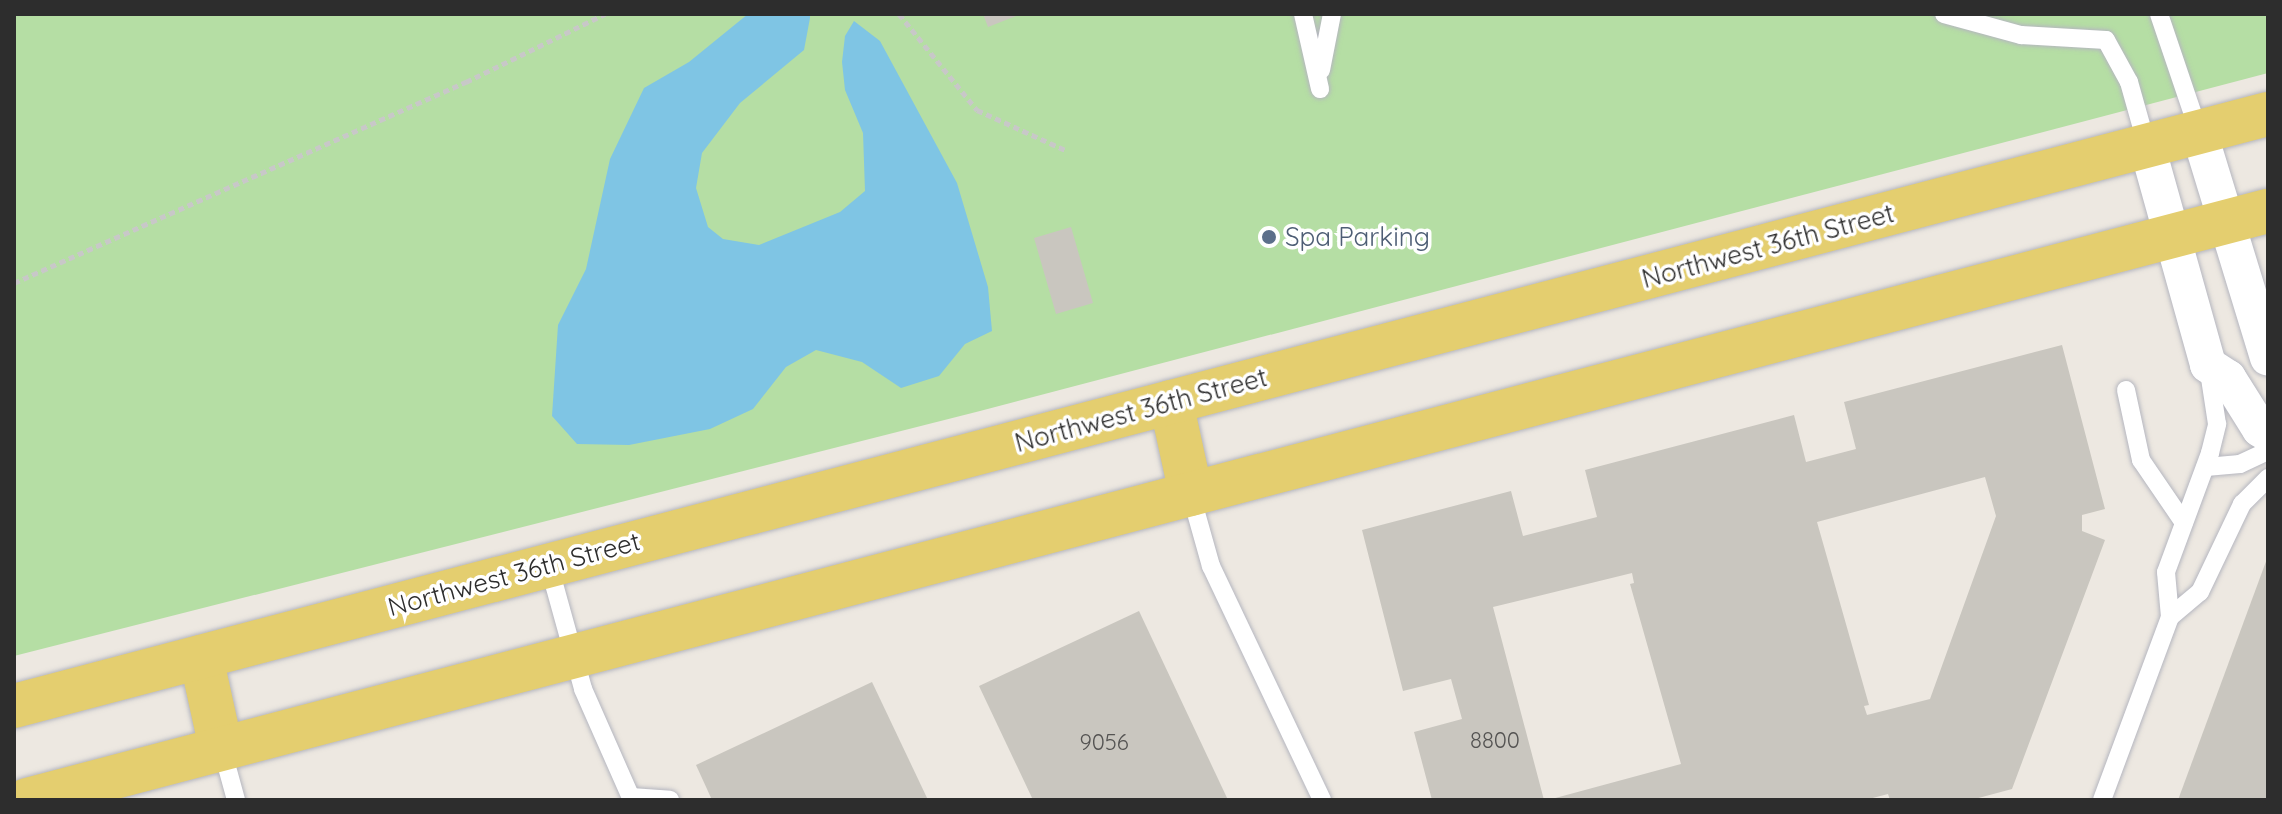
<!DOCTYPE html>
<style>
body{margin:0}
#map{position:relative;width:2282px;height:814px;overflow:hidden;background:#ede8e1;font-family:Quicksand,sans-serif}
div>[style]{position:absolute}
[style*='--x']{left:calc(var(--x)*1px);top:calc(var(--y)*1px);width:calc(var(--w)*1px);rotate:calc(var(--a)*1deg)}
.green>*{inset:0;background:#b5dea4}
.water>*{inset:0;background:#7fc5e4}
.building>*{inset:0;background:#c9c6bf}
.path>*{height:5px;margin-top:-2.5px;transform-origin:0;background:repeating-linear-gradient(90deg,#c8c8c8 0 6px,transparent 0 10px)}
.roads{filter:drop-shadow(0 0 2px #b5b6bf) drop-shadow(0 0 2px #b5b6bf)}
.lane>*{height:18px;margin:-9px;padding:0 9px;transform-origin:9px;border-radius:9px;background:#fff}
.street>*{height:36px;margin:-18px;padding:0 18px;transform-origin:18px;border-radius:18px;background:#fff}
.primary>*{height:44px;margin:-22px;padding:0 22px;transform-origin:22px;border-radius:22px;background:#e4ce6f}
.dots>*{width:22px;height:22px;translate:-50% -50%;box-sizing:border-box;border:4px solid #fff;border-radius:50%}
span{translate:-50% -50%;white-space:nowrap;text-align:center;line-height:1.15;-webkit-text-stroke:7px #fff;paint-order:stroke}
.number-label{font-size:22px;color:#545352}
.number-label span{-webkit-text-stroke-width:0}
.service-label{font-size:26px;color:#4e5e75}
.left{translate:0 -50%;text-align:left}
.street-label{font-size:26px;color:#2d2d2d}
.frame{position:absolute;inset:0;border:16px solid #2d2d2d;pointer-events:none}
</style>
<div id="map">
<div class="green">
<i style="clip-path:polygon(14px 14px,2268px 14px,2268px 73px,980px 411px,14px 656px)"></i>
</div>
<div class="water">
<i style="clip-path:polygon(748px 14px,810px 14px,810px 18px,804px 50px,740px 103px,702px 153px,696px 188px,708px 227px,723px 239px,759px 245px,840px 212px,865px 191px,863px 133px,845px 90px,842px 62px,845px 36px,854px 21px,880px 41px,957px 183px,988px 287px,992px 331px,965px 344px,939px 376px,901px 388px,862px 362px,816px 350px,786px 367px,753px 409px,710px 429px,629px 445px,577px 444px,552px 416px,558px 325px,586px 269px,610px 159px,644px 88px,689px 62px)"></i>
</div>
<div class="building">
<i style="clip-path:polygon(983px 14px,1021px 14px,988px 27px)"></i>
<i style="clip-path:polygon(1071px 227px,1093px 303px,1056px 314px,1034px 238px)"></i>
<i style="clip-path:polygon(evenodd,2062px 345px,2105px 509px,2082px 515px,2082px 531px,2105px 540px,2012px 789px,1971px 800px,1890px 800px,1888px 794px,1865px 800px,1548px 800px,1681px 764px,1630px 584px,1634px 583px,1632px 573px,1493px 607px,1544px 800px,1432px 800px,1414px 732px,1462px 719px,1451px 679px,1403px 691px,1362px 530px,1511px 491px,1523px 536px,1597px 517px,1585px 470px,1794px 415px,1806px 462px,1856px 449px,1844px 402px,2062px 345px,1985px 477px,1996px 516px,1930px 699px,1867px 715px,1864px 706px,1869px 705px,1817px 522px,1985px 477px)"></i>
<i style="clip-path:polygon(2268px 556px,2268px 800px,2178px 800px)"></i>
<i style="clip-path:polygon(1139px 611px,1228px 800px,1033px 800px,979px 686px)"></i>
<i style="clip-path:polygon(872px 682px,928px 800px,712px 800px,696px 765px)"></i>
</div>
<div class="path">
<i style="--x:899;--y:14;--w:124;--a:50.9"></i>
<i style="--x:977;--y:110;--w:97;--a:24.4"></i>
<i style="--x:14;--y:283;--w:495;--a:-24"></i>
<i style="--x:466;--y:82;--w:155;--a:-26.1"></i>
</div>
<div class="roads">
<div class="lane">
<i style="--x:1303;--y:14;--w:77;--a:77.2"></i>
<i style="--x:1944;--y:14;--w:80;--a:15.3"></i>
<i style="--x:2021;--y:35;--w:85;--a:3.4"></i>
<i style="--x:2106;--y:40;--w:48;--a:61.3"></i>
<i style="--x:2129;--y:82;--w:66;--a:74.3"></i>
<i style="--x:2159;--y:14;--w:125;--a:71.3"></i>
<i style="--x:1321;--y:70;--w:57;--a:-78.9"></i>
<i style="--x:2126;--y:390;--w:72;--a:77.9"></i>
<i style="--x:2141;--y:460;--w:76;--a:55.7"></i>
<i style="--x:2206;--y:467;--w:34;--a:-5"></i>
<i style="--x:2240;--y:464;--w:31;--a:-25"></i>
<i style="--x:1191;--y:495;--w:74;--a:74.3"></i>
<i style="--x:1211;--y:566;--w:259;--a:64.6"></i>
<i style="--x:549;--y:566;--w:128;--a:74.5"></i>
<i style="--x:583;--y:689;--w:121;--a:66.2"></i>
<i style="--x:2170;--y:617;--w:39;--a:-40"></i>
<i style="--x:2200;--y:592;--w:98;--a:-64.5"></i>
<i style="--x:2242;--y:504;--w:37;--a:-45"></i>
<i style="--x:222;--y:749;--w:53;--a:74.6"></i>
<i style="--x:631;--y:797;--w:39;--a:4"></i>
<i style="--x:2102;--y:800;--w:195;--a:-69.6"></i>
<i style="--x:2170;--y:617;--w:45;--a:-95.1"></i>
<i style="--x:2166;--y:572;--w:127;--a:-69.7"></i>
<i style="--x:2210;--y:453;--w:30;--a:-76"></i>
<i style="--x:2217;--y:424;--w:60;--a:-98.7"></i>
</div>
<div class="street">
<i style="--x:2199;--y:132;--w:236;--a:73"></i>
<i style="--x:2147;--y:146;--w:227;--a:74.4"></i>
<i style="--x:2208;--y:365;--w:24;--a:33"></i>
<i style="--x:2228;--y:378;--w:60;--a:57.9"></i>
<i style="--x:2260;--y:429;--w:9;--a:32"></i>
</div>
<div class="primary">
<i style="--x:1171;--y:402;--w:94;--a:77.7"></i>
<i style="--x:201;--y:657;--w:93;--a:77.6"></i>
<i style="--x:14;--y:706;--w:2330;--a:-14.72"></i>
<i style="--x:27;--y:800;--w:2317;--a:-14.73"></i>
</div>
</div>
<div class="dots">
<i style="left:1269px;top:237px;background:#5c6f8a"></i>
</div>
<div class="number-label">
<span style="left:1495px;top:741px">8800</span>
<span style="left:1104px;top:743px">9056</span>
</div>
<div class="service-label">
<span class="left" style="left:1285px;top:237px">Spa Parking</span>
</div>
<div class="street-label">
<span style="left:1768px;top:246px;rotate:-15deg">Northwest 36th Street</span>
<span style="left:1141px;top:410px;rotate:-15deg">Northwest 36th Street</span>
<span style="left:514px;top:574px;rotate:-15deg">Northwest 36th Street</span>
</div>
<div class="frame"></div>
</div>
